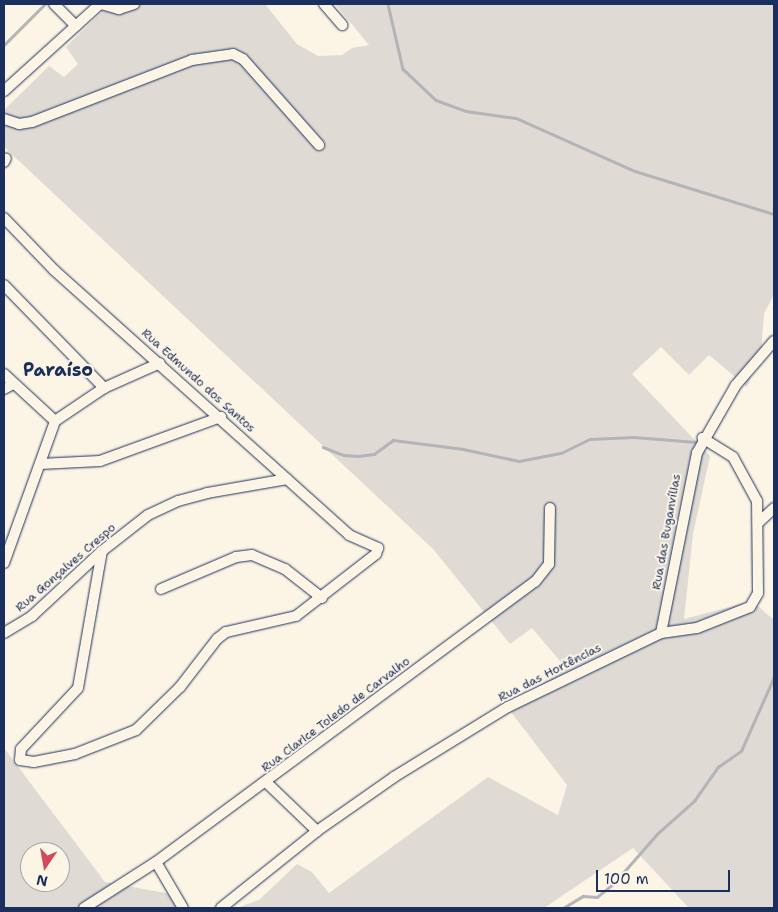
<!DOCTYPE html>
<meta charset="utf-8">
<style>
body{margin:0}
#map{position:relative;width:778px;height:912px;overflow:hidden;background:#fcf5e5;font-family:"Shantell Sans",sans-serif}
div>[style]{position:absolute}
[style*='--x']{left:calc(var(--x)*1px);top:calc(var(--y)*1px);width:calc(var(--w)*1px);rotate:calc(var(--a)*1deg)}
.green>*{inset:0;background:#dfdbd4}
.stream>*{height:2.5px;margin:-1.25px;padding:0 1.25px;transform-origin:1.25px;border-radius:1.25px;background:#b2b4b8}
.roads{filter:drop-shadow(0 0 1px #1b2f5e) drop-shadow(0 0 1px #1b2f5e)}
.minor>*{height:10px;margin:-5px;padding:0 5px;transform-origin:5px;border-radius:5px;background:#fcf5e5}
span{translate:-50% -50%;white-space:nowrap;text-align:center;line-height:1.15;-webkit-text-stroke:4px #fcf5e5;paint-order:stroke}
.street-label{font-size:12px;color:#1b2f5e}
.district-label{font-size:18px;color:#1b2f5e;font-weight:700}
.frame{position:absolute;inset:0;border:5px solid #1b2f5e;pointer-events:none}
.north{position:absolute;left:20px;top:842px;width:50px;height:50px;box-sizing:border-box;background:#fcf5e5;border:1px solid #a2a6af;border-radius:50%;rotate:192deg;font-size:14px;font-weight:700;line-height:20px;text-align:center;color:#1b2f5e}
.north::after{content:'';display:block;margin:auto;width:18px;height:22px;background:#d1495b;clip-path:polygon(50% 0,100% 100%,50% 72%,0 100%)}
.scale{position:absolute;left:596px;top:870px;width:134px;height:22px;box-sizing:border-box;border:2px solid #1b2f5e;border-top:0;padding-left:6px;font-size:15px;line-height:18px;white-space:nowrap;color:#1b2f5e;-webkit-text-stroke:4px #fcf5e5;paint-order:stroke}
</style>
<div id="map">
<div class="green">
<i style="clip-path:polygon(110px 4px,265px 4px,297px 44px,318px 56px,342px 55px,352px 48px,369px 45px,335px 4px,774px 4px,774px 294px,764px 314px,761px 352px,747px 387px,709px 355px,689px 375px,661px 347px,632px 374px,710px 456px,693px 534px,684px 619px,752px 601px,774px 620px,774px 908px,689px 908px,633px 848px,544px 908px,237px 908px,259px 900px,297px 864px,312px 872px,329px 893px,488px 777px,558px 815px,567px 785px,507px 707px,566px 668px,532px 628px,510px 644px,433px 549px,4px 147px,4px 110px,49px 66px,64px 77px,78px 64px,66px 47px)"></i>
<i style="clip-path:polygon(evenodd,4px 748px,105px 882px,171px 894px,178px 908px,4px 908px,4px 748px,30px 852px,60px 852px,60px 882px,30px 882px,30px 852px)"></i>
</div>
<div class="stream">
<i style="--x:388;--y:4;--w:67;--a:77"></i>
<i style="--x:403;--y:69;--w:45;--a:43.2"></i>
<i style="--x:436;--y:100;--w:32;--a:20"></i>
<i style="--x:466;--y:111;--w:50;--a:8"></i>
<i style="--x:516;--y:118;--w:130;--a:24"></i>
<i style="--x:635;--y:171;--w:145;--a:17.2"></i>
<i style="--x:4;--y:45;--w:58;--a:-45"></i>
<i style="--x:323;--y:447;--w:22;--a:21"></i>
<i style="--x:344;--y:455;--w:14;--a:4"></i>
<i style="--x:358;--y:456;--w:16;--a:-7"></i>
<i style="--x:374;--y:454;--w:24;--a:-36"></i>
<i style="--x:393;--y:440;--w:71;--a:7.3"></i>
<i style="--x:463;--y:449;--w:57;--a:12.1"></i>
<i style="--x:519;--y:461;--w:43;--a:-10.8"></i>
<i style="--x:561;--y:453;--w:32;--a:-26"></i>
<i style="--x:590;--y:439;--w:44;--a:-2.6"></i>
<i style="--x:634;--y:437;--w:62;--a:4.6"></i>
<i style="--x:563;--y:908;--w:23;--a:-31"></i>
<i style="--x:583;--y:896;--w:14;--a:4"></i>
<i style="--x:597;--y:897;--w:22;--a:-39"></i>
<i style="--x:614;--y:883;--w:65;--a:-48.7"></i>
<i style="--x:657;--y:834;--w:50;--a:-41.7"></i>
<i style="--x:694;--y:801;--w:42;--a:-54.8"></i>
<i style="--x:718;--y:767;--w:28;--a:-35"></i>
<i style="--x:741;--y:751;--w:81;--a:-66"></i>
</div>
<div class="roads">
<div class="minor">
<i style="--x:54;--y:4;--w:31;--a:45"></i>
<i style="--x:101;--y:4;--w:19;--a:16"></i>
<i style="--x:119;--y:9;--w:16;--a:-18"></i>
<i style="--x:324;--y:4;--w:28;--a:49"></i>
<i style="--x:4;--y:91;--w:130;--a:-42.2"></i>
<i style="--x:4;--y:119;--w:16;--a:18"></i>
<i style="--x:19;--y:124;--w:13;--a:-9"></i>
<i style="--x:32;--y:122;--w:172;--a:-21.2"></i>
<i style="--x:192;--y:60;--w:41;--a:-8.3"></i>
<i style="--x:233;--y:54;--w:11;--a:27"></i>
<i style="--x:243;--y:59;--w:115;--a:48.5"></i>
<i style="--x:4;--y:162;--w:4;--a:-63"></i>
<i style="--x:4;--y:218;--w:72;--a:46.1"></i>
<i style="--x:54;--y:270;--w:397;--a:41.9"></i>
<i style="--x:349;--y:535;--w:32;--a:24"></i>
<i style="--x:378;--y:548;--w:6;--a:108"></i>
<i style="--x:376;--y:554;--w:101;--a:142.2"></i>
<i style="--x:296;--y:616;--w:72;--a:167.1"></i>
<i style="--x:226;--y:632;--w:11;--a:142"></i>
<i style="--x:217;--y:639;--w:61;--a:127.6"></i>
<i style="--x:180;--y:687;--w:62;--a:135.7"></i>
<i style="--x:136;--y:730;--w:66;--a:158.5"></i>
<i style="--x:75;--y:754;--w:42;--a:169"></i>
<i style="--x:34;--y:762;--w:14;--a:-172"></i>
<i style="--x:20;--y:760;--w:11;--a:-85"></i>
<i style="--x:21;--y:749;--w:83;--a:-46.9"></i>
<i style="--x:78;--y:688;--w:139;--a:-80.1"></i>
<i style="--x:4;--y:285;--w:144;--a:45.8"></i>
<i style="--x:4;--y:374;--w:69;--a:42.7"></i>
<i style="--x:4;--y:389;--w:10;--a:-29"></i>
<i style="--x:55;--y:421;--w:59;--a:-34"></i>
<i style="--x:104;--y:388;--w:61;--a:-24.1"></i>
<i style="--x:40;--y:464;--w:60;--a:-2.9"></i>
<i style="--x:100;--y:461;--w:129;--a:-20"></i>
<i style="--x:758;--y:523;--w:22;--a:-43"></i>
<i style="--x:4;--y:563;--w:151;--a:-70.2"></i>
<i style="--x:161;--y:589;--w:82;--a:-23.1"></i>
<i style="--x:236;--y:557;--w:16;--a:-7"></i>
<i style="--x:252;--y:555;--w:36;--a:23"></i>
<i style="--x:285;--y:569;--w:47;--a:38.1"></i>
<i style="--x:4;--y:633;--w:33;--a:-31"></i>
<i style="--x:32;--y:616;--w:96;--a:-42.9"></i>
<i style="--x:102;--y:551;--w:58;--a:-38"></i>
<i style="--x:148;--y:515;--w:33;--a:-25"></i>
<i style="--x:178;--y:501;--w:30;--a:-15"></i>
<i style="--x:207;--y:493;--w:81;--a:-9.9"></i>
<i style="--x:661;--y:633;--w:184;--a:-78.7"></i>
<i style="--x:697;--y:453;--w:78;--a:-60.2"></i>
<i style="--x:736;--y:385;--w:58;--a:-49.2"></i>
<i style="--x:266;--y:782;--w:71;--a:43.9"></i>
<i style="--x:156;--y:862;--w:53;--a:59.6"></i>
<i style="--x:84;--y:908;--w:85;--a:-32.6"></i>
<i style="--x:156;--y:862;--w:471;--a:-36.5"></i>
<i style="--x:535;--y:582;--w:23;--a:-52"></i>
<i style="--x:549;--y:564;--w:56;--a:-89"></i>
<i style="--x:221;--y:908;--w:123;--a:-38.7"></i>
<i style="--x:317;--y:831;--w:94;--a:-35"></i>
<i style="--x:394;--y:777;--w:134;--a:-31.6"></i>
<i style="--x:508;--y:707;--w:170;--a:-25.8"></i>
<i style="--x:661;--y:633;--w:36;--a:-8"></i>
<i style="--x:697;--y:628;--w:57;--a:-21.6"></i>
<i style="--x:750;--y:607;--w:16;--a:-60"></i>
<i style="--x:758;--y:593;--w:92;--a:-90.6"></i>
<i style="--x:757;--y:501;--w:50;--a:-118.6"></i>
<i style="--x:733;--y:457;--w:36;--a:-148"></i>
</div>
</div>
<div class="street-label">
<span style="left:198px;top:381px;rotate:42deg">Rua Edmundo dos Santos</span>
<span style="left:667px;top:532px;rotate:-80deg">Rua das Buganvílias</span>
<span style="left:66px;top:568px;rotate:-41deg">Rua Gonçalves Crespo</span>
<span style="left:550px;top:673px;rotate:-27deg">Rua das Hortências</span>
<span style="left:336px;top:715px;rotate:-37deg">Rua Clarice Toledo de Carvalho</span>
</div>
<div class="district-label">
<span style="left:58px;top:370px">Paraíso</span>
</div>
<div class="frame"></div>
<div class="north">N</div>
<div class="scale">100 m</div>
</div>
